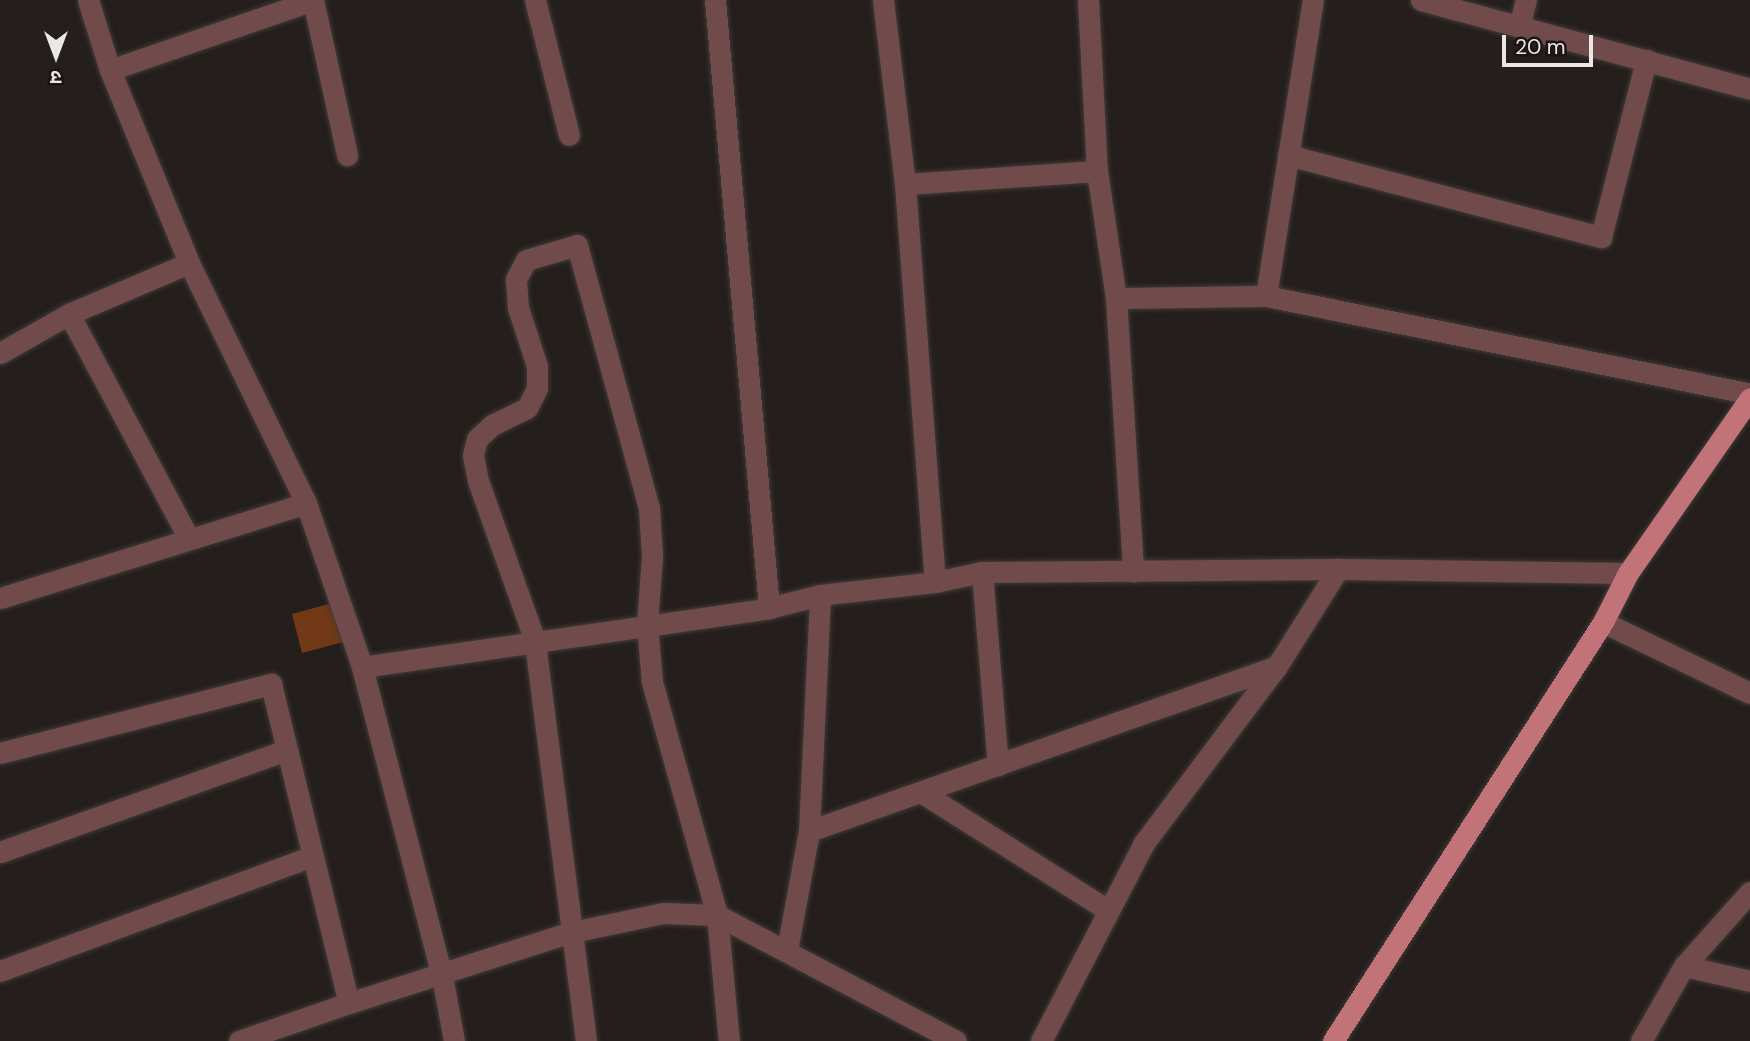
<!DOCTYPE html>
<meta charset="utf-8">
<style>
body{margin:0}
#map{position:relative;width:1750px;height:1041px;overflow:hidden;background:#241f1c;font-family:"DM Sans","Noto Sans Devanagari",sans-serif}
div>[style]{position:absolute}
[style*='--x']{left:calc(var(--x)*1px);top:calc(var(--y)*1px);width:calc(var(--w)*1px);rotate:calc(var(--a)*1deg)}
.building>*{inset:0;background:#713916}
.roads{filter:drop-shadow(0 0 2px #403b38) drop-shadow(0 0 2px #403b38)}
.street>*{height:21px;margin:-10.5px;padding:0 10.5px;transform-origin:10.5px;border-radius:10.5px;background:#714b4c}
.primary>*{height:21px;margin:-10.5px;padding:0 10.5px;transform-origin:10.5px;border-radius:10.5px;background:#c17378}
span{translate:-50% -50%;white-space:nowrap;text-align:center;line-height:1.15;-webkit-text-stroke:7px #1b1613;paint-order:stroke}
.north{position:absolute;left:21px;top:21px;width:70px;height:70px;-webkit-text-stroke:5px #1b1613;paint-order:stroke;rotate:180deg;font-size:19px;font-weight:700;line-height:28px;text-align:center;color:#ebe7e5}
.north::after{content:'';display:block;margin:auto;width:24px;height:32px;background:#ebe7e5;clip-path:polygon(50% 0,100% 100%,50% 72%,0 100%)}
.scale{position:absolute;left:1502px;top:35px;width:91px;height:32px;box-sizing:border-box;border:4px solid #ebe7e5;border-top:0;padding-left:9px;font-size:21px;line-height:24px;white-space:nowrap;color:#ebe7e5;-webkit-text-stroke:5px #1b1613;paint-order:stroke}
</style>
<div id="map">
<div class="building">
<i style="clip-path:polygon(336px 602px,347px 641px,302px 653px,292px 614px)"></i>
</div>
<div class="roads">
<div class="street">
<i style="--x:88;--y:0;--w:73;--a:72.6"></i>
<i style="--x:110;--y:70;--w:209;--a:67.7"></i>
<i style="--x:189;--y:263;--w:267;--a:64"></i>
<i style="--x:306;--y:503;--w:173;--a:71.1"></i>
<i style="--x:362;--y:667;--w:319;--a:75.5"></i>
<i style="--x:442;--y:976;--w:66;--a:79.5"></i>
<i style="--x:313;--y:0;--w:159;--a:77.6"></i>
<i style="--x:535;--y:0;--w:139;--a:75.9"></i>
<i style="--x:715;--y:0;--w:610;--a:84.92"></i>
<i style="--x:883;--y:0;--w:185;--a:83.2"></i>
<i style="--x:905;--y:184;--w:399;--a:85.7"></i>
<i style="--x:935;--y:582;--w:48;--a:-12"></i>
<i style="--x:982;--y:572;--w:356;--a:-0.5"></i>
<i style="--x:1338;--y:569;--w:290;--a:0.8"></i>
<i style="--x:1088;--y:0;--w:171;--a:87"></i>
<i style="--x:1097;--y:171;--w:128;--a:81.5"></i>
<i style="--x:1116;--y:298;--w:274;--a:86.4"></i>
<i style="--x:1421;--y:0;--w:341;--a:15.1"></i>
<i style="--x:1519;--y:26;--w:27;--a:-75"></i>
<i style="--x:110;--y:70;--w:215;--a:-19"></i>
<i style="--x:1288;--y:155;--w:324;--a:14.7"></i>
<i style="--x:1601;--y:237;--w:183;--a:-75.7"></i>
<i style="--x:905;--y:184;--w:192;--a:-3.9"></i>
<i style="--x:1266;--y:296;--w:300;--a:-81"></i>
<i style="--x:1116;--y:298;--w:150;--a:-0.8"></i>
<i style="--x:1266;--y:296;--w:494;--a:11.4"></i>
<i style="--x:69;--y:314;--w:253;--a:61.9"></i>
<i style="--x:0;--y:353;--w:79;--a:-29.5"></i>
<i style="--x:69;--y:314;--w:130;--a:-23"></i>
<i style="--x:982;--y:572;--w:194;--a:85.3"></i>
<i style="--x:0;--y:598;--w:320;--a:-17.2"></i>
<i style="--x:1603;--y:622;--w:163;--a:25.8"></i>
<i style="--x:362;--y:667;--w:411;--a:-8.2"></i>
<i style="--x:769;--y:608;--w:53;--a:-14.3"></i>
<i style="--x:820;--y:595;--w:116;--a:-6.4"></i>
<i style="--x:0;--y:753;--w:280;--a:-14.3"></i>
<i style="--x:271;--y:684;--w:328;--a:76.3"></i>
<i style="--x:349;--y:1003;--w:234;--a:-17.7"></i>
<i style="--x:572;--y:932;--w:93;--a:-11.8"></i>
<i style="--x:663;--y:913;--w:54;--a:2.1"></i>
<i style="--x:717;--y:915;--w:270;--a:27.8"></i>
<i style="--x:921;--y:792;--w:222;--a:32.3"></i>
<i style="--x:809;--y:831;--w:496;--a:-19.4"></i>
<i style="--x:0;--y:852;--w:305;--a:-19.6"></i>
<i style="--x:787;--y:950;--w:121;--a:-79.5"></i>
<i style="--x:809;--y:831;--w:236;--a:-87.3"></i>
<i style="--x:1684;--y:966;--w:68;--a:12.8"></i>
<i style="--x:0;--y:971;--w:333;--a:-20.2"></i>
<i style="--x:239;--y:1041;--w:116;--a:-19.1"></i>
<i style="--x:586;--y:1041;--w:403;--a:-97.3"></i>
<i style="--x:535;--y:641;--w:170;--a:-109.6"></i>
<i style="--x:478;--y:481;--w:26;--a:-101"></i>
<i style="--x:473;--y:455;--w:16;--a:-76"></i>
<i style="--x:477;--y:439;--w:21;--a:-43"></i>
<i style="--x:492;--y:425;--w:39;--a:-26"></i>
<i style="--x:527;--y:408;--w:22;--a:-63"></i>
<i style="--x:537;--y:388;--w:22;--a:-90"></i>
<i style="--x:537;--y:366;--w:61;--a:-108.1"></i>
<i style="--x:518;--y:308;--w:29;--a:-94"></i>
<i style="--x:516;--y:279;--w:21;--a:-62"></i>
<i style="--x:526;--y:260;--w:53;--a:-16.4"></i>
<i style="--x:577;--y:245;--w:273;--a:74.7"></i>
<i style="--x:649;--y:508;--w:48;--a:86.4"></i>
<i style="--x:652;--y:556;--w:68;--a:94.2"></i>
<i style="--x:647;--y:624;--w:58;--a:85.1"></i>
<i style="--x:652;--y:682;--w:242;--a:74.4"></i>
<i style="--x:717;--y:915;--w:127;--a:84.6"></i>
<i style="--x:1041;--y:1041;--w:223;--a:-62.5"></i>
<i style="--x:1144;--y:843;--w:221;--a:-53.1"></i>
<i style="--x:1277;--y:666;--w:115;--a:-57.8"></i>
<i style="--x:1641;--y:1041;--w:86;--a:-60.2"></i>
<i style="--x:1684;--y:966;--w:99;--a:-48.3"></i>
</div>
<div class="primary">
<i style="--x:1333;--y:1041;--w:498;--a:-57.2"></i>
<i style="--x:1603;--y:622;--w:55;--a:-63"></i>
<i style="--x:1628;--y:573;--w:213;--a:-55.1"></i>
</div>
</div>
<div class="north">उ</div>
<div class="scale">20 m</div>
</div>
